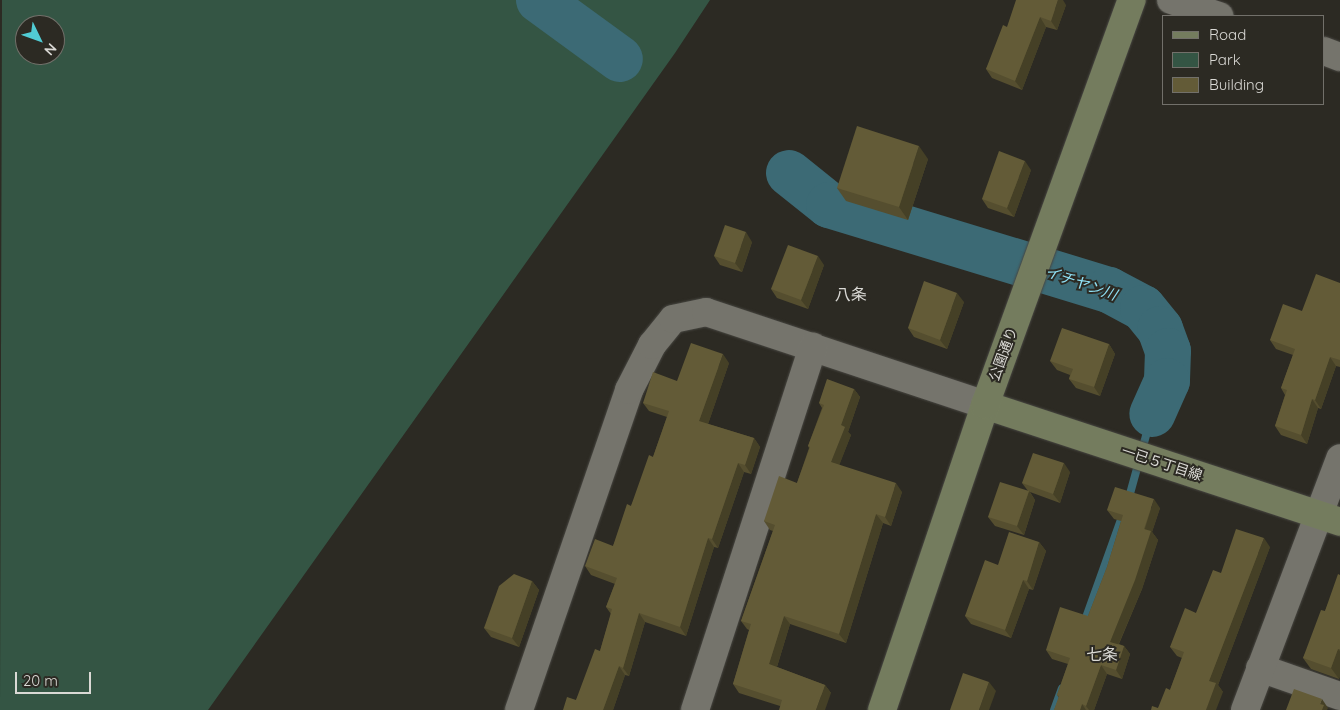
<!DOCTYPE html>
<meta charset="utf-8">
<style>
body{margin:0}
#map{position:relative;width:1340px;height:710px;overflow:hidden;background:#2c2a23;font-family:Quicksand,"Noto Sans JP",sans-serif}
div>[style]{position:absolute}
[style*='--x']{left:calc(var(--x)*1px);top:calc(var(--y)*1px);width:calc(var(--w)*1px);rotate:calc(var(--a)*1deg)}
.green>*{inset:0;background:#345544}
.stream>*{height:8px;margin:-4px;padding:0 4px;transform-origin:4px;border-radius:4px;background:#3c6a75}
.river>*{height:46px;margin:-23px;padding:0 23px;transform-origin:23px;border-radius:23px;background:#3c6a75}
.roads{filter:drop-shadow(0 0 1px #474641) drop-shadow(0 0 1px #474641)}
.street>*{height:28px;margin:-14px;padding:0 14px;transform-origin:14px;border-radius:14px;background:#75746c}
.secondary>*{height:28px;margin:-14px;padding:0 14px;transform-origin:14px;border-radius:14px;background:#747c5e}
.wall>*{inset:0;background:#554e2f}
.shaded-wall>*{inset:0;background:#454026}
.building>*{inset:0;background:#635b37}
span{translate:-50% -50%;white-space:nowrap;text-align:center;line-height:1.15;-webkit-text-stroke:4px #2c2a23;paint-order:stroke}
.street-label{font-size:14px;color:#dad9d5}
.water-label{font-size:15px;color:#8edff3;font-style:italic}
.quarter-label{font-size:16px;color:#dad9d5}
.legend{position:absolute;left:1162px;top:15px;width:162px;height:90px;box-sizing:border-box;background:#2c2a23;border:1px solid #72706a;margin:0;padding:6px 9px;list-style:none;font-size:15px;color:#dad9d5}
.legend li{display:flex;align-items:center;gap:10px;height:25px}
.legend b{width:25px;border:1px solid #72706a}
.north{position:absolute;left:15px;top:15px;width:50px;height:50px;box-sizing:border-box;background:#2c2a23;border:1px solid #72706a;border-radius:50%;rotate:132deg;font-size:14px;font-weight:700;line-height:20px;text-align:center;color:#dad9d5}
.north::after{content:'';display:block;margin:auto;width:18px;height:22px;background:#51ccd4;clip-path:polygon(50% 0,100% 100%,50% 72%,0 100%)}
.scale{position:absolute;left:15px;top:672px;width:76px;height:22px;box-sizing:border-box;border:2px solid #dad9d5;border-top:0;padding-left:6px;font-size:15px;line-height:18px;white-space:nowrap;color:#dad9d5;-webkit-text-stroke:4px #2c2a23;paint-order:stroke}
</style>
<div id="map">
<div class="green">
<i style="clip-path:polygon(evenodd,2px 0,710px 0,675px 53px,208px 710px,0 710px,2px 0,25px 25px,55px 25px,55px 55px,25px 55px,25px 25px)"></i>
</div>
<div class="stream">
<i style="--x:1128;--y:501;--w:90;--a:-74.6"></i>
<i style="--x:1084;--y:623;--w:119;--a:-70.3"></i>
<i style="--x:1054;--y:710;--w:23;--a:-70"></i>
</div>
<div class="river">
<i style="--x:539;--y:0;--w:100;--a:36.1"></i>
<i style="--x:789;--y:173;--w:51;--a:38.7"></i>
<i style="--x:829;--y:205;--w:293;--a:16.9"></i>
<i style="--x:1109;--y:290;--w:38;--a:28"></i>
<i style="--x:1143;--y:308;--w:27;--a:51"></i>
<i style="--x:1160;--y:329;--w:23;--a:70"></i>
<i style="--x:1168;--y:351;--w:30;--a:92"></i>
<i style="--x:1167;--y:381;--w:36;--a:114"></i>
</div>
<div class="roads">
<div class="street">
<i style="--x:1171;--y:0;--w:51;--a:18.4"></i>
<i style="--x:1324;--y:51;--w:17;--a:21"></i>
<i style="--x:1260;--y:668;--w:85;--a:19.3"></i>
<i style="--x:519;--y:710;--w:338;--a:-71"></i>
<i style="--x:629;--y:390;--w:51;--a:-62.9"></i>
<i style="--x:652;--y:345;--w:33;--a:-51"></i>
<i style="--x:673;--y:319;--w:34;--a:-12"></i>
<i style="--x:706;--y:312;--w:294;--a:18.4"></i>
<i style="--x:695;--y:710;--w:382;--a:-72"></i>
<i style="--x:1245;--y:710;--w:269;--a:-69.3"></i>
</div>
<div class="secondary">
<i style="--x:985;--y:405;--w:374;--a:18.2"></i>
<i style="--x:882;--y:710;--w:322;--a:-71.3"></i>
<i style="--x:985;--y:405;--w:431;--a:-70.1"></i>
</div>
</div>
<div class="wall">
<i style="clip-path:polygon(1066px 5px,1057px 30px,1046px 27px,1022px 90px,992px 78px,986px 69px,1007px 27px)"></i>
<i style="clip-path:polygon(928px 159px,908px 220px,846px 201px,837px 188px)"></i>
<i style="clip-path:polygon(1031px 170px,1014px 217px,988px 208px,982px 199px)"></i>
<i style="clip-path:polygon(752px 242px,742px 272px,720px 265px,714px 256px)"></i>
<i style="clip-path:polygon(824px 265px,808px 309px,777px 298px,771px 289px)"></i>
<i style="clip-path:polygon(1340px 283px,1340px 367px,1336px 366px,1321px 409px,1318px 408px,1307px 444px,1281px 435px,1275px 426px,1285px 395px,1281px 388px,1293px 355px,1276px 349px,1270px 340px,1302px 311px)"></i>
<i style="clip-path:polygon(964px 302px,947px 349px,914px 337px,908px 328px)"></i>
<i style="clip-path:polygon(1109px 344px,1115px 354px,1100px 396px,1076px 388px,1069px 379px,1070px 375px,1057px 370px,1050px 361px)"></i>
<i style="clip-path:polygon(729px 363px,708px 424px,754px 438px,760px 447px,751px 474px,744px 472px,718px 548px,714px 547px,686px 636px,645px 622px,629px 676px,625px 675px,613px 710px,563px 710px,576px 700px,600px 651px,611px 614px,606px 607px,615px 584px,591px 575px,585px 566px,613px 546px,653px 457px,667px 417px,649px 411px,643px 403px,677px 381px)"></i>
<i style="clip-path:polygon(854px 389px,860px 397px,848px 432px,851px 435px,839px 465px,902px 492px,891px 526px,883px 523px,846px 643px,790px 624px,777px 667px,825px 685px,831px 693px,780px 706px,739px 693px,733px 684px,749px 630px,747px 629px,741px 621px,773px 531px,770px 530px,764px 521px,797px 483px,809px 448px,808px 446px,822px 408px,819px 403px)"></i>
<i style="clip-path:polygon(1070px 472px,1060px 503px,1030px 492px,1035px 500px,1024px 535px,995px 526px,988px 517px,1028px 491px,1022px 483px)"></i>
<i style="clip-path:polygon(1160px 508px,1152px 532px,1158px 540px,1142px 589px,1119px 644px,1124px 646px,1130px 654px,1122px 679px,1107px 674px,1094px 710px,1054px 710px,1059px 698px,1057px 695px,1068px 664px,1052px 659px,1046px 650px,1088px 616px,1107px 567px,1121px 521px,1114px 519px,1107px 510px)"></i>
<i style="clip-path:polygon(1039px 542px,1046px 551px,1033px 590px,1029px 589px,1011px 638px,971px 624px,965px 616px,998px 565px)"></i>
<i style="clip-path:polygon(1270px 547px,1218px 685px,1223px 692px,1158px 708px,1170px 690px,1182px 658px,1177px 656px,1170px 647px,1196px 613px,1221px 573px)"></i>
<i style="clip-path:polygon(1340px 575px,1340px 676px,1339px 679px,1311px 669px,1303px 658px,1325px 611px)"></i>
<i style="clip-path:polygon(532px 581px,539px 590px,519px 647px,491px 637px,484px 628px)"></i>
</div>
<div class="shaded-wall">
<i style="clip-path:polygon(1058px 0,1063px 0,1066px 5px,1057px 30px,1051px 21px)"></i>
<i style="clip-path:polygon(1040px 17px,1046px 27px,1022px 90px,1015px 81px)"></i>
<i style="clip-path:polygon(919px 146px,928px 159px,908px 220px,899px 207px)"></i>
<i style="clip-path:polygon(1025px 161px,1031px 170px,1014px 217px,1007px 208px)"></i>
<i style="clip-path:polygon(746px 232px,752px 242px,742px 272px,735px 263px)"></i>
<i style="clip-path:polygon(818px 256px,824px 265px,808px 309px,801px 300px)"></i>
<i style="clip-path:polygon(957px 293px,964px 302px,947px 349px,940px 340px)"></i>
<i style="clip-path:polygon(1109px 344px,1115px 354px,1100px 396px,1094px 387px)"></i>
<i style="clip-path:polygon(723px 354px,729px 363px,706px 430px,699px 421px)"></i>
<i style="clip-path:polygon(1330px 357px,1336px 366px,1321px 409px,1315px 400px)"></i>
<i style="clip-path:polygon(854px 389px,860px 397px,848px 432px,851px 435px,837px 471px,831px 462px,841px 425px)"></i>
<i style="clip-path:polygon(1312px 399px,1318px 408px,1307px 444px,1301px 435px)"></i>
<i style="clip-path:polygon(754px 438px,760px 447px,751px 474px,745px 465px)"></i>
<i style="clip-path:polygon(738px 463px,744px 472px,718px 548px,712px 539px)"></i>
<i style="clip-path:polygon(1064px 463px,1070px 472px,1060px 503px,1053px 494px)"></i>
<i style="clip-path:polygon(896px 483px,902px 492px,891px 526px,885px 517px)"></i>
<i style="clip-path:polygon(1029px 491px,1035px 500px,1024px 535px,1017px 526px)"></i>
<i style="clip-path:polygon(1154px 499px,1160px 508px,1152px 532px,1158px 540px,1142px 589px,1116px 650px,1110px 642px)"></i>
<i style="clip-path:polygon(876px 514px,883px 523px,846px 643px,839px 634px)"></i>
<i style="clip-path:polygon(708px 538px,714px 547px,686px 636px,680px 627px)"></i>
<i style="clip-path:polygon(1264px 538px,1270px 547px,1218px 685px,1223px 692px,1216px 710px,1206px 710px,1209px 681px)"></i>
<i style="clip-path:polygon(1039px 542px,1046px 551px,1033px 590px,1027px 581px)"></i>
<i style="clip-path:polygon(1023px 580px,1029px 589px,1011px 638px,1005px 630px)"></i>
<i style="clip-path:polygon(532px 581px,539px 590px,519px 647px,512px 638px)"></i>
<i style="clip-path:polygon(639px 613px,645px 622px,629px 676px,623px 668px)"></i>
<i style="clip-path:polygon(784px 616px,790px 624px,775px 673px,769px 664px)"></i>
<i style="clip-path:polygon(1124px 646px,1130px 654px,1122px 679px,1116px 670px)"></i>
<i style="clip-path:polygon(1338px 649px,1340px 651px,1340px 676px,1339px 679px,1331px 668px)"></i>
<i style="clip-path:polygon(1101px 665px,1107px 674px,1094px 710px,1089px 710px,1086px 706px)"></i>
<i style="clip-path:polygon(619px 666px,625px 675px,613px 710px,603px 710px)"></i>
<i style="clip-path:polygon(989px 682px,996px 691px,989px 710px,979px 710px)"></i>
<i style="clip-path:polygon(825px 685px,831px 693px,825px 710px,816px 710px)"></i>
<i style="clip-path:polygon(1322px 699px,1328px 708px,1327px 710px,1322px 710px,1320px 704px)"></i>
<i style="clip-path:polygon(1082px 704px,1086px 710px,1080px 710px)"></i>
</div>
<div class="building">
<i style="clip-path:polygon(1016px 0,1058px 0,1051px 21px,1040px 17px,1015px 81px,986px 69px,1003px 25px,1007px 27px)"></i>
<i style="clip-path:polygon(857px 126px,919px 146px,899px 207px,837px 188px)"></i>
<i style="clip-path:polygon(999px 151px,1025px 161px,1007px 208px,982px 199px)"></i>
<i style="clip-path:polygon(725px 225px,746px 232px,735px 263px,714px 256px)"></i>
<i style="clip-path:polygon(788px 245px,818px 256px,801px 300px,771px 289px)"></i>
<i style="clip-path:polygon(1316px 274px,1340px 283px,1340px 360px,1330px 357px,1315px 400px,1312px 399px,1301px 435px,1275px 426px,1287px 390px,1281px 388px,1295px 349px,1270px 340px,1283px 304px,1302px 311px)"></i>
<i style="clip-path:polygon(924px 281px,957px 293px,940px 340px,908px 328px)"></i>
<i style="clip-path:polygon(1062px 328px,1109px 344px,1094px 387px,1069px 379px,1073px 369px,1050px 361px)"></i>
<i style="clip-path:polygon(691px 343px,723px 354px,699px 421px,754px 438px,745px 465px,738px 463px,712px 539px,708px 538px,680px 627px,639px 613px,623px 668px,619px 666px,603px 710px,563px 710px,567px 697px,576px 700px,595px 649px,600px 651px,612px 609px,606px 607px,617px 578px,585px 566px,595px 539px,613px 546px,627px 504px,631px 506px,649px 455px,653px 457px,669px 411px,643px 403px,653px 372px,677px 381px)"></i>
<i style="clip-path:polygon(827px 379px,854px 389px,841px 425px,845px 427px,831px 462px,896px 483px,885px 517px,876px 514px,839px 634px,784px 616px,769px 664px,825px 685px,816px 710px,779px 710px,782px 700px,733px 684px,751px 624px,741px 621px,775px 525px,764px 521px,779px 476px,797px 483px,810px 447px,808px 446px,824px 405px,819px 403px)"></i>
<i style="clip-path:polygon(1033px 453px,1064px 463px,1053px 494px,1022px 483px)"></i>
<i style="clip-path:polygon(1000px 482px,1029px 491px,1017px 526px,988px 517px)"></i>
<i style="clip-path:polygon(1115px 487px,1154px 499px,1144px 529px,1151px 531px,1135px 580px,1110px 642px,1124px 646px,1116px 670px,1101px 665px,1086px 706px,1082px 704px,1080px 710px,1054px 710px,1059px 696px,1057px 695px,1070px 658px,1046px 650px,1060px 607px,1088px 616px,1107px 567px,1123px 515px,1107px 510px)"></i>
<i style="clip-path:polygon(1236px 529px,1264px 538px,1209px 681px,1216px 683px,1206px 710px,1151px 710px,1152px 706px,1158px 708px,1166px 688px,1170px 690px,1184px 652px,1170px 647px,1185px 608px,1196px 613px,1213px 570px,1221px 573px)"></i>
<i style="clip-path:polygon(1009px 532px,1039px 542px,1027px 581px,1023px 580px,1005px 630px,965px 616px,985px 560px,998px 565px)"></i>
<i style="clip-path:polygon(514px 574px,532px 581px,512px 638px,484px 628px,499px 586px)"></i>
<i style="clip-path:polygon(1338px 574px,1340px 575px,1340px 649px,1338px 649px,1331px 668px,1303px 658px,1321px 610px,1325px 611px)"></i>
<i style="clip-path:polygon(963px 673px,989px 682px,979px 710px,950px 710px)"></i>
<i style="clip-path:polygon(1294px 689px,1322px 699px,1320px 704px,1324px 705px,1322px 710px,1286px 710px)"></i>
</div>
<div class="street-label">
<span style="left:1003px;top:354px;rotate:-70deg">公園通り</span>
<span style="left:1162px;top:463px;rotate:18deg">一已５丁目線</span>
</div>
<div class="water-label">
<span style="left:1081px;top:283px;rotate:19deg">イチヤン川</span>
</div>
<div class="quarter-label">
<span style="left:851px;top:294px">八条</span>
<span style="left:1102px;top:654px">七条</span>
</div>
<ul class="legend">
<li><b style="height:6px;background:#747c5e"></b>Road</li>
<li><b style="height:14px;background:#345544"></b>Park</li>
<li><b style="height:14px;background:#635b37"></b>Building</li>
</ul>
<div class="north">N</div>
<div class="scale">20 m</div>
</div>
